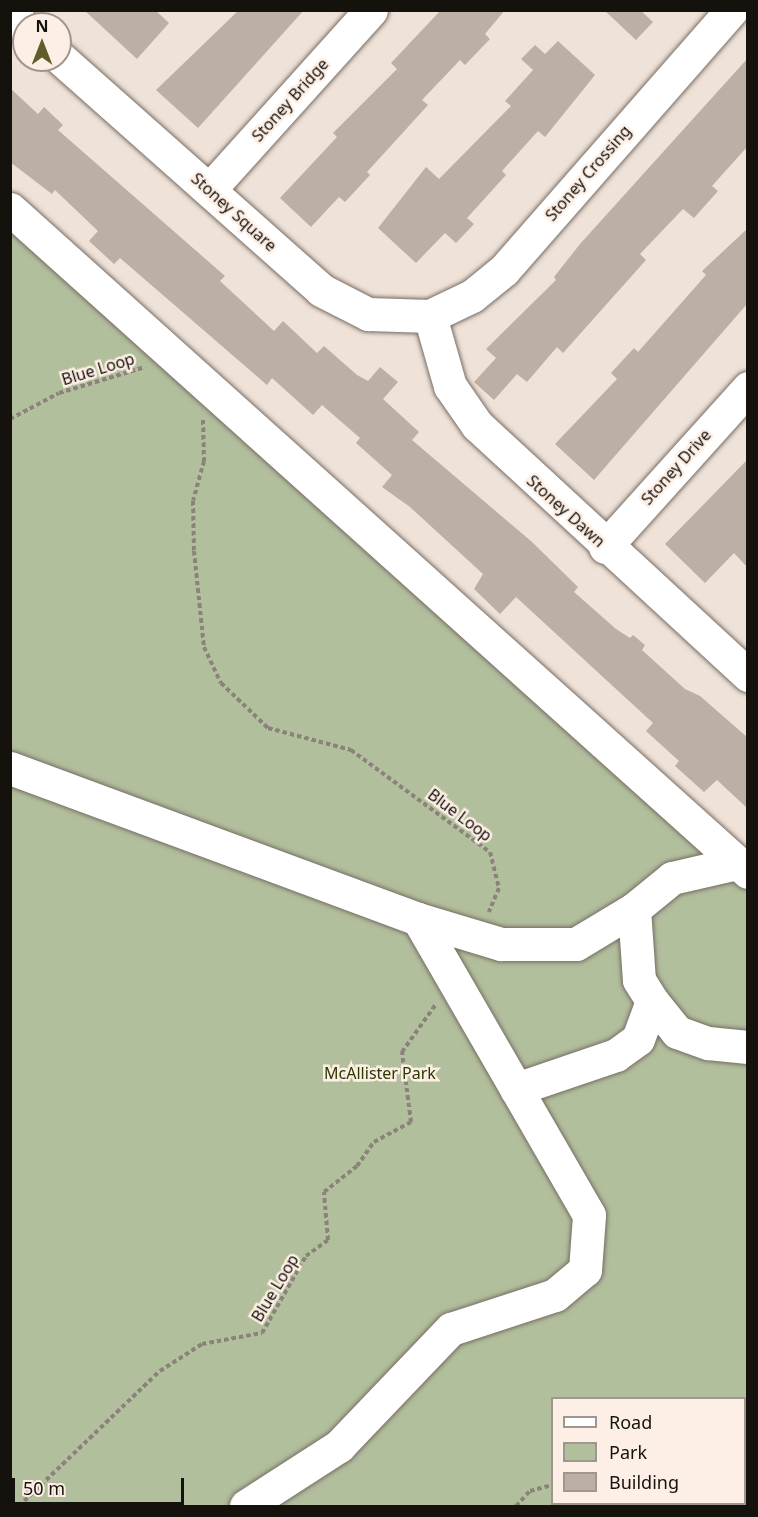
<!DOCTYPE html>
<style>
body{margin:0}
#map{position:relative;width:758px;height:1517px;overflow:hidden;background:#efe2d8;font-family:"Noto Sans",sans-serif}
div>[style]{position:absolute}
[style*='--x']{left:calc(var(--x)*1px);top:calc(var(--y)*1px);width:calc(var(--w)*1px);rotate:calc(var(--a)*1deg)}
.green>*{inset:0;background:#b2bf9d}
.building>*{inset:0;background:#bcafa6}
.path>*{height:4px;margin-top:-2px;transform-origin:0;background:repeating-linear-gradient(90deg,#8b827a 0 4.5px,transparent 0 7.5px)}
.roads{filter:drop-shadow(0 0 2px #786d64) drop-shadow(0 0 2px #786d64)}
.minor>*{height:33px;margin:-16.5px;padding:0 16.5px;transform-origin:16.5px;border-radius:16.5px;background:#fff}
span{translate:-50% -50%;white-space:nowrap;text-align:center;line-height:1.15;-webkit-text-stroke:5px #fdefe5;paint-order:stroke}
.street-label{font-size:16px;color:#15110d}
.park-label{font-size:16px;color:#293900}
.frame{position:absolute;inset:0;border:12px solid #15110d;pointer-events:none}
.legend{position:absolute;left:551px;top:1397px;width:195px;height:108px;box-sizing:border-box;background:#fdefe5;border:2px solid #a0968f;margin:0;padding:8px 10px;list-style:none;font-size:18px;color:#15110d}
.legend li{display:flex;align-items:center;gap:12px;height:30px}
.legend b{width:30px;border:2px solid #a0968f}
.north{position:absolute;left:12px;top:12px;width:60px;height:60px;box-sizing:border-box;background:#fdefe5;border:2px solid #a0968f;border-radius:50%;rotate:0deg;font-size:16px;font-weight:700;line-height:24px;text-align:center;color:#15110d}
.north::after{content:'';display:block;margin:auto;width:21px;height:27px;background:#605d29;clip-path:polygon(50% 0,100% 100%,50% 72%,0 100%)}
.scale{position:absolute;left:12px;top:1478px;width:172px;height:27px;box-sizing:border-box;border:3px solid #15110d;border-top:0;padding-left:8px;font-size:18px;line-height:21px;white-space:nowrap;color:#15110d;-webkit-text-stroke:4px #fdefe5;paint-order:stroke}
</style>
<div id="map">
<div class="green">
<i style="clip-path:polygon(evenodd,10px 218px,747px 885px,747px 1506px,11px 1506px,10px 218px,552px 1398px,744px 1398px,744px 1504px,552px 1504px,552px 1398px)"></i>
</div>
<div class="building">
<i style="clip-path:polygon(84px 10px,155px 10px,169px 23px,137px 59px)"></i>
<i style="clip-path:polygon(239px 10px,304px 10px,198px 128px,156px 90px)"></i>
<i style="clip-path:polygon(441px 10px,505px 10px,485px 34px,490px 39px,465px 65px,460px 60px,422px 100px,428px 105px,367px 172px,370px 175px,345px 202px,339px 197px,311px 227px,280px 198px,337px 137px,333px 133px,397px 69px,391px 63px)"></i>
<i style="clip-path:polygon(604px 10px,640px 10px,653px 22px,636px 40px)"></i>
<i style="clip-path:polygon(558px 41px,595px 75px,545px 137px,538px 131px,502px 171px,506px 175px,467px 218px,474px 224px,456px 243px,445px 233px,416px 263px,378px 228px,426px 167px,439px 179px,511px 106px,505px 101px,533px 70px,521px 59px,535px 45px,545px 54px)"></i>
<i style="clip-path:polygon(747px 59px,747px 147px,712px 186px,718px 191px,694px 218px,683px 209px,640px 254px,646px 260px,563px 353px,557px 347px,527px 382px,517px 374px,494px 400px,474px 382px,496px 358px,486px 349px,556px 280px,554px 277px,580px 244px)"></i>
<i style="clip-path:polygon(10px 88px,38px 114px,44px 107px,63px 125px,58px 130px,225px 276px,220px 281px,274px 331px,283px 321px,317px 353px,324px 346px,357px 375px,368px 381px,380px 367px,398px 382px,383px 399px,419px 432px,412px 440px,532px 542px,578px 587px,574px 592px,616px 629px,630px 638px,633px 635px,645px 645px,642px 650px,685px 689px,700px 696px,747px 737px,747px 808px,717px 780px,704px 792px,675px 766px,679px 761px,646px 731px,653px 723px,516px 597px,500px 614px,474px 589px,483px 574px,410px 507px,382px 487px,392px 475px,356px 443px,360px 438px,322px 405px,313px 415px,272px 378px,267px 385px,120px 258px,114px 264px,89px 241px,98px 231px,55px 190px,52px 194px,10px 162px)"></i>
<i style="clip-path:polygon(747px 229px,747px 304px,594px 480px,555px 444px,617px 379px,611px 373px,634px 348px,638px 352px,706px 275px,702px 271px)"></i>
<i style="clip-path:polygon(747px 460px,747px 567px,734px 553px,705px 583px,665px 544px)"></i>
</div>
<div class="path">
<i style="--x:10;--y:419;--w:55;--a:-28"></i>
<i style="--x:59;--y:393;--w:90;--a:-16.8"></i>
<i style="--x:203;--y:420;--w:41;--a:88.6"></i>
<i style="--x:204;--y:461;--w:41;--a:105.4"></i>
<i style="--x:193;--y:501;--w:50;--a:88.9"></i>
<i style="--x:194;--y:551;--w:97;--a:84.1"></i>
<i style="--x:204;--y:647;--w:40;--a:65"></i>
<i style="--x:221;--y:683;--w:65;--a:43.8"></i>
<i style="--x:268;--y:728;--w:86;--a:14.8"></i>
<i style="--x:351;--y:750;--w:172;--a:36.3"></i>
<i style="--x:490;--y:852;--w:37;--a:76"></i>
<i style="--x:499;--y:888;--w:26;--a:113"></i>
<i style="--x:598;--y:1504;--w:3;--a:45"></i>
<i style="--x:19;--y:1506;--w:195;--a:-43.8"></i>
<i style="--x:160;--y:1371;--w:50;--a:-32.7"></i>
<i style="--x:202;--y:1344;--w:61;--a:-10.4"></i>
<i style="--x:262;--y:1333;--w:89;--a:-60.3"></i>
<i style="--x:306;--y:1256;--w:27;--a:-36"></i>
<i style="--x:328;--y:1240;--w:48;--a:-94.8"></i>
<i style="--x:324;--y:1192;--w:42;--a:-38.2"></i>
<i style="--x:357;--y:1166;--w:29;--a:-55"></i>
<i style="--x:374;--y:1142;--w:42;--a:-28.4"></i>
<i style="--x:411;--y:1122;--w:71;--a:-97.3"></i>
<i style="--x:402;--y:1052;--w:59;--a:-54.7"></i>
<i style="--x:516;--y:1506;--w:21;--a:-47"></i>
<i style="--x:530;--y:1491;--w:23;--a:-15"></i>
</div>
<div class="roads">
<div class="minor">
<i style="--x:10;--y:14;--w:18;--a:41"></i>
<i style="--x:60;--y:58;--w:349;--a:41.6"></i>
<i style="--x:321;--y:290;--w:53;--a:27.1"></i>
<i style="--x:368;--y:314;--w:62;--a:1.8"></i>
<i style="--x:430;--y:316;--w:47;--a:-25.5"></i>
<i style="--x:472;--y:296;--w:41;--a:-39.1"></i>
<i style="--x:504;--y:270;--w:346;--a:-48.8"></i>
<i style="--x:209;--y:190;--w:242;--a:-48"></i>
<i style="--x:10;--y:209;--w:992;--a:41.94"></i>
<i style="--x:430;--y:316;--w:73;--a:74.1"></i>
<i style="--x:450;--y:386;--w:47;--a:55.3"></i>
<i style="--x:477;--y:425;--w:369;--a:42.7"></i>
<i style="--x:605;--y:547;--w:214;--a:-48"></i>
<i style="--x:10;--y:768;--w:435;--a:20.3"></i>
<i style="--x:418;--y:919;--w:87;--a:16.8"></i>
<i style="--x:501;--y:944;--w:75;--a:0"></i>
<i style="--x:576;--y:944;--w:68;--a:-31.1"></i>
<i style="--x:634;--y:909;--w:49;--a:-39.2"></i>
<i style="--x:672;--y:878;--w:67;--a:-13"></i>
<i style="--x:634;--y:909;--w:71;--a:86"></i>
<i style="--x:639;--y:980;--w:25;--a:58"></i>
<i style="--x:652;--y:1001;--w:40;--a:51"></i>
<i style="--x:677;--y:1032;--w:33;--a:20"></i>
<i style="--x:708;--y:1043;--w:40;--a:5.7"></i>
<i style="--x:516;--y:1089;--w:106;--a:-18.8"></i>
<i style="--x:616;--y:1055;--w:27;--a:-36"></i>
<i style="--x:638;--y:1039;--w:40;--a:-69.8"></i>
<i style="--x:246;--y:1506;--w:111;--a:-32.8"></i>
<i style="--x:339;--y:1446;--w:162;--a:-46.3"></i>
<i style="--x:451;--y:1329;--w:109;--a:-18.1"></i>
<i style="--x:555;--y:1295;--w:39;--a:-40"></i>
<i style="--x:585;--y:1270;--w:55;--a:-85.8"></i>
<i style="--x:589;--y:1215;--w:342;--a:-120"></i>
</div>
</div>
<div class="street-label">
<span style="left:290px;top:100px;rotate:-48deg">Stoney Bridge</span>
<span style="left:588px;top:173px;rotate:-49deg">Stoney Crossing</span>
<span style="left:234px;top:212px;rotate:42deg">Stoney Square</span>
<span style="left:98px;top:369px;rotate:-17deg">Blue Loop</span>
<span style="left:676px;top:467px;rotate:-48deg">Stoney Drive</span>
<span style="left:566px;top:511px;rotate:42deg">Stoney Dawn</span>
<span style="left:460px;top:815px;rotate:37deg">Blue Loop</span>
<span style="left:275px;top:1288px;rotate:-59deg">Blue Loop</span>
</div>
<div class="park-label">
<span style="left:380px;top:1073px">McAllister Park</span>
</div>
<div class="frame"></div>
<ul class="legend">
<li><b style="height:8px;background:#fff"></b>Road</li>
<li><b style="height:16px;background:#b2bf9d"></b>Park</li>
<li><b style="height:16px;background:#bcafa6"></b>Building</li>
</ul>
<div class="north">N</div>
<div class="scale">50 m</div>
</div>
